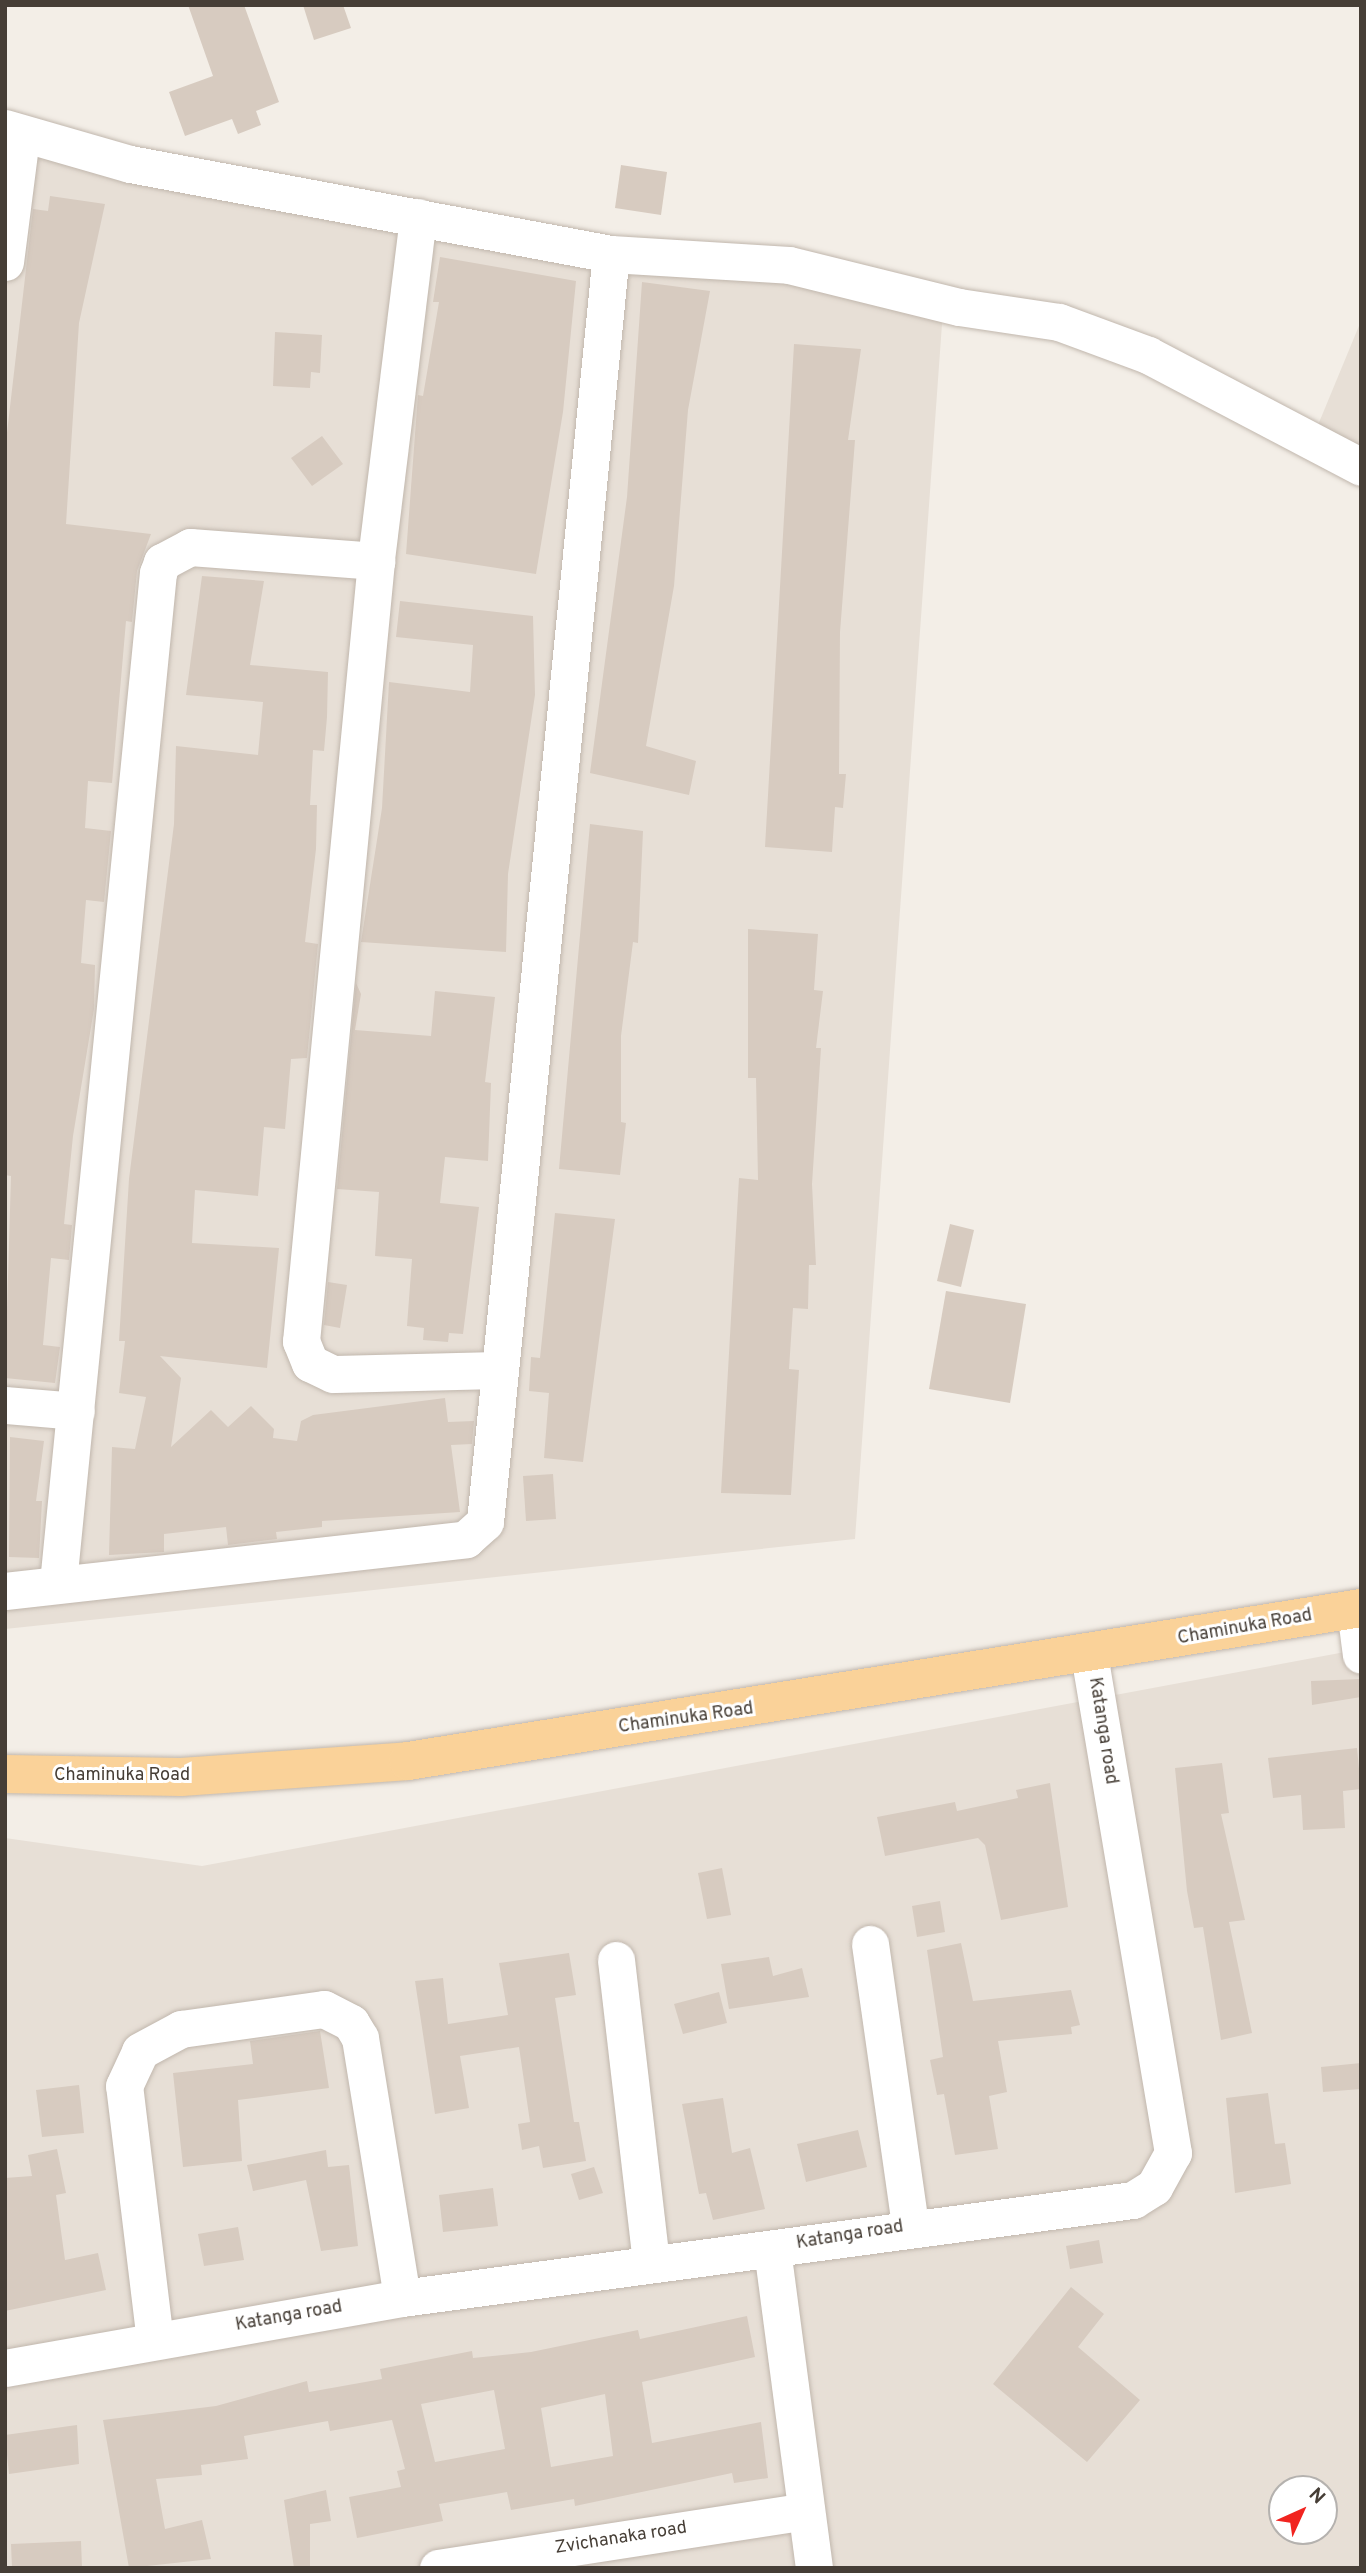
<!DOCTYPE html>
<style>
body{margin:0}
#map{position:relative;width:1366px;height:2573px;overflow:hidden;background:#f3eee7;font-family:Overpass,sans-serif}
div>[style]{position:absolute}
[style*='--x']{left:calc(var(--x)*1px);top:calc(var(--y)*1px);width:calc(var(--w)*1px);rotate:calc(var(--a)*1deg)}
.residential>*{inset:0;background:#e7dfd6}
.building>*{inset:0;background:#d7cbc0}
.roads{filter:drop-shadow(0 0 2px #c1b7ad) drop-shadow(0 0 2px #c1b7ad)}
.minor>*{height:37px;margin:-18.5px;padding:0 18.5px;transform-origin:18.5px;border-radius:18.5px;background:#fff}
.primary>*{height:38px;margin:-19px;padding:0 19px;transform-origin:19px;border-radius:19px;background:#fad299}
span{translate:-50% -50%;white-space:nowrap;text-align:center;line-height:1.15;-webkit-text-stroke:6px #fff;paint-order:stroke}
.street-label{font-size:18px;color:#463e36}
.frame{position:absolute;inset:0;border:7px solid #463e36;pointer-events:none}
.north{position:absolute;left:1268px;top:2475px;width:70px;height:70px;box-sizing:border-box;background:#fff;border:2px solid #b5b2af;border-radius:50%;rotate:45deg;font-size:19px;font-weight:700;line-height:28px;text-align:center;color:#463e36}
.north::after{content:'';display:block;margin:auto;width:24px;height:32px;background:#f12420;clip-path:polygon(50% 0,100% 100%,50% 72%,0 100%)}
</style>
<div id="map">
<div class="residential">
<i style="clip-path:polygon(5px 112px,100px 172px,943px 310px,855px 1539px,5px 1629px)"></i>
<i style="clip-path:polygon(1361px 321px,1361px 448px,1318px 425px)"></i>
<i style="clip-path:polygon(evenodd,1361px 1649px,1361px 2568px,5px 2568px,5px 1838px,202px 1866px,1361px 1649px,1282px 2489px,1324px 2489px,1324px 2531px,1282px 2531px,1282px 2489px)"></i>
</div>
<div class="building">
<i style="clip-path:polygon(188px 5px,244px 5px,279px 102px,256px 111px,261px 125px,238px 134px,232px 119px,185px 136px,169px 92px,213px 76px)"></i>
<i style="clip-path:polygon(303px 5px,343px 5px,351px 28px,314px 40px)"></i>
<i style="clip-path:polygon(621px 165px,667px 172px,661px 215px,615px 208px)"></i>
<i style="clip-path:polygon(50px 196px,105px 204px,79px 323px,66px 524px,151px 534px,137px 571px,132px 622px,126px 621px,112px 783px,88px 781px,85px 828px,111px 831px,104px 902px,86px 900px,81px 963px,95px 965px,94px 1009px,73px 1136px,64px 1224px,72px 1225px,69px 1260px,51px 1258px,43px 1345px,60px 1347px,55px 1383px,5px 1378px,11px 1176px,5px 1175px,5px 450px,33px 209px,48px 211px)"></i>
<i style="clip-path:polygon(440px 257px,576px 281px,563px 412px,536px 574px,406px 554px,418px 395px,423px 396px,439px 302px,433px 302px)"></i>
<i style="clip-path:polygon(642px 282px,710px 291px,688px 410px,674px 586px,646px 746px,696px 761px,689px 795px,590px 773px,627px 497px)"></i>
<i style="clip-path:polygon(275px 332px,322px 335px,320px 373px,311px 372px,310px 388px,273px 386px)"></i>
<i style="clip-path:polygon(794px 344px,861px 349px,848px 440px,855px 440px,840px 632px,839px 774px,846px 774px,843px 808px,835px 807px,832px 852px,765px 847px)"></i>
<i style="clip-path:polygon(322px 436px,343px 464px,312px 486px,291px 458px)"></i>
<i style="clip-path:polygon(202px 576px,264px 581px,250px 665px,328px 672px,327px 717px,324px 751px,313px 750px,310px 805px,317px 805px,316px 849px,305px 942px,318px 944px,307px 1058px,291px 1059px,285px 1129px,264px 1127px,258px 1196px,195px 1190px,192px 1243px,279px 1248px,267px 1368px,160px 1356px,181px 1378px,171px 1447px,211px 1410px,228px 1427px,251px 1406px,274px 1429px,273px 1438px,297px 1441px,301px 1421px,313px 1415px,445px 1398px,448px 1422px,474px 1421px,472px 1444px,451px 1445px,460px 1512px,322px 1521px,322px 1527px,276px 1532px,277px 1539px,228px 1545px,226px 1527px,164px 1534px,164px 1552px,109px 1555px,112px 1447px,135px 1449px,146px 1397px,119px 1393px,125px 1341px,119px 1341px,129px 1179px,174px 824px,176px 746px,258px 755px,263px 702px,186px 695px)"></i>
<i style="clip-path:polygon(400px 601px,533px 616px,535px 695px,508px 874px,506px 952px,361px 942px,382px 808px,389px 682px,470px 692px,473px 645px,396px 637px)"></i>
<i style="clip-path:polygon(590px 824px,643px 831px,638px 943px,633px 942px,621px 1036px,621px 1122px,626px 1123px,620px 1175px,559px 1169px)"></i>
<i style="clip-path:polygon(748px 929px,818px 934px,814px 990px,823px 991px,816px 1048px,821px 1048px,812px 1184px,816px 1265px,809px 1265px,808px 1309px,793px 1308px,789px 1369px,799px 1370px,791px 1495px,721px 1493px,739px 1178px,758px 1180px,756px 1078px,748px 1078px)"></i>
<i style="clip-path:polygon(356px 983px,361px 994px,355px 1030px,431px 1036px,435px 991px,495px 997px,485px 1082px,491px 1083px,488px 1161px,445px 1157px,440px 1203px,479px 1207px,463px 1334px,449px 1333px,448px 1342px,423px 1340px,424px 1328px,407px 1326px,412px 1259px,375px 1256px,379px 1192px,337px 1189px)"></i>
<i style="clip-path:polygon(555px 1213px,615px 1219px,583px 1462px,544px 1458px,549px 1393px,529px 1391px,531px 1357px,540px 1358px)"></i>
<i style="clip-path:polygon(950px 1224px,974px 1230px,961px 1287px,937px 1281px)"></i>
<i style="clip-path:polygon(328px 1282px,347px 1285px,340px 1328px,324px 1325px)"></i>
<i style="clip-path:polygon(946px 1291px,1026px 1304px,1010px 1403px,929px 1389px)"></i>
<i style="clip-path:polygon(10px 1437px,44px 1441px,36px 1501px,42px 1501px,39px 1558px,9px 1557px)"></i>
<i style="clip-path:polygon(553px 1474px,556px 1519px,526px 1521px,523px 1476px)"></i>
<i style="clip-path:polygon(1361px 1679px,1361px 1697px,1312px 1705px,1311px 1681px)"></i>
<i style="clip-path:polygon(1357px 1748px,1361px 1789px,1343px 1791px,1345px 1828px,1303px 1830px,1301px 1795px,1273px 1798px,1268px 1758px)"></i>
<i style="clip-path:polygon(1222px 1763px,1229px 1813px,1221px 1814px,1245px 1920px,1229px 1922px,1252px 2033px,1221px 2040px,1203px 1927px,1194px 1928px,1187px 1891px,1175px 1768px)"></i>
<i style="clip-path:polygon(1050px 1783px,1068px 1907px,1001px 1920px,985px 1845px,978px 1838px,885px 1856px,877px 1817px,955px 1802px,957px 1811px,1018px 1798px,1016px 1790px)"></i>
<i style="clip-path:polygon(722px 1868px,731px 1915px,707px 1919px,698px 1873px)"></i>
<i style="clip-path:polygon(940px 1901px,945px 1932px,917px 1937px,912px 1906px)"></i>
<i style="clip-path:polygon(961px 1943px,973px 2001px,1071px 1990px,1080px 2025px,1071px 2027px,1072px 2034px,998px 2041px,1007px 2092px,989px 2096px,998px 2149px,955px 2155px,944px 2094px,937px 2095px,930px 2060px,943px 2057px,927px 1950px)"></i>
<i style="clip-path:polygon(569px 1953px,576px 1995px,555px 1998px,574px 2122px,579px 2122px,586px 2161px,543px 2168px,539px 2146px,522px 2150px,518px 2124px,530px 2122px,519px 2047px,460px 2056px,469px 2108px,435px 2114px,415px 1981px,443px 1978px,448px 2024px,508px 2015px,499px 1963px)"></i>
<i style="clip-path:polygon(769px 1957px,773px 1976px,802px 1968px,809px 1997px,729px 2009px,721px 1964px)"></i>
<i style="clip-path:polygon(719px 1992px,727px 2023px,683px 2034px,674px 2004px)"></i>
<i style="clip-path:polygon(320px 2031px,329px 2088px,238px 2100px,242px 2161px,183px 2167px,173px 2073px,253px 2064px,250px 2041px)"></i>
<i style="clip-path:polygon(1361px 2063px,1361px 2089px,1323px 2092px,1321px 2067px)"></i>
<i style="clip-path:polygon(79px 2085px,84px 2133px,42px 2137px,36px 2090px)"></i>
<i style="clip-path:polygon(1268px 2093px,1275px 2144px,1285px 2143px,1291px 2184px,1235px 2193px,1226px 2098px)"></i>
<i style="clip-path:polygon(723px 2098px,732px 2153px,750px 2148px,765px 2209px,713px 2220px,706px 2193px,699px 2194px,682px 2104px)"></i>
<i style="clip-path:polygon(858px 2130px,867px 2167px,806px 2182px,797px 2144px)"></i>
<i style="clip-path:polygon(57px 2149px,66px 2193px,56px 2195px,65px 2260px,98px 2253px,106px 2290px,5px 2311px,5px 2178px,32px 2176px,28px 2155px)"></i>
<i style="clip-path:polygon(326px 2150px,328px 2167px,349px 2165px,358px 2246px,321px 2251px,306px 2180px,253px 2191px,247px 2165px)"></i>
<i style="clip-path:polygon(594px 2167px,603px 2193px,579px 2200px,571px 2174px)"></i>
<i style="clip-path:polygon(493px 2188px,498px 2226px,443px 2232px,439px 2195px)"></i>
<i style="clip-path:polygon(238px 2227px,244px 2260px,204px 2266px,198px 2234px)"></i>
<i style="clip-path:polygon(1099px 2240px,1103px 2263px,1070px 2269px,1066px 2246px)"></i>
<i style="clip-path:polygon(1071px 2287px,1104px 2314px,1078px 2347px,1140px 2400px,1087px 2462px,993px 2384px)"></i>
<i style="clip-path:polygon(evenodd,747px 2316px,755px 2357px,642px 2382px,652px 2443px,761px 2422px,768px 2478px,734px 2483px,732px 2473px,575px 2506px,574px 2499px,511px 2510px,507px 2492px,439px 2504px,443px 2521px,357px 2538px,349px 2497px,401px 2487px,397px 2471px,405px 2469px,392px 2420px,330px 2431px,328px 2421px,244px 2436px,248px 2459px,201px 2465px,202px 2475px,156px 2479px,165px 2529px,202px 2520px,211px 2559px,129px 2568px,103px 2420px,216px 2406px,307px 2381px,309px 2392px,382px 2379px,380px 2369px,472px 2351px,473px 2358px,531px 2352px,638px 2330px,640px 2339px,747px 2316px,494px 2390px,505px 2449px,435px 2462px,421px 2404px,494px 2390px,747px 2316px,605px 2394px,613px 2456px,551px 2467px,541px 2408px,605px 2394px)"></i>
<i style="clip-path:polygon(77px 2425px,79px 2464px,9px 2474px,5px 2435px)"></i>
<i style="clip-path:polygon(326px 2490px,331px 2521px,310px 2524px,310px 2568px,294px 2568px,284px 2500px)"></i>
<i style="clip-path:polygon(81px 2541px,82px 2568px,12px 2568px,11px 2544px)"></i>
</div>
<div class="roads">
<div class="minor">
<i style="--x:5;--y:128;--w:130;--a:16.1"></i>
<i style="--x:130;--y:164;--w:489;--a:10.6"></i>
<i style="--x:611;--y:254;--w:178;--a:3.5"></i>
<i style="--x:789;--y:265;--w:175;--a:13.9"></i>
<i style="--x:959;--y:307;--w:101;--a:8.5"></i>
<i style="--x:1059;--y:322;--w:95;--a:20.3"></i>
<i style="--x:1148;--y:355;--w:241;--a:27.7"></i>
<i style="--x:418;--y:217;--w:347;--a:97"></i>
<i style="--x:376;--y:561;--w:784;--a:95.49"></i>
<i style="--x:301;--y:1341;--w:24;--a:68"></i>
<i style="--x:310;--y:1363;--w:25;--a:26"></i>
<i style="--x:333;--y:1374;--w:166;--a:-1.4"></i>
<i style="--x:5;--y:262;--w:126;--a:-82.7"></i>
<i style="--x:5;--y:1405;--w:71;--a:4.8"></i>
<i style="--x:58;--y:1583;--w:1015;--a:-84.35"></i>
<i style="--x:158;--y:573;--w:12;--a:-70"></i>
<i style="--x:162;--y:562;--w:32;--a:-28"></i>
<i style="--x:190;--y:547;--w:187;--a:4.3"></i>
<i style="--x:5;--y:1591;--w:464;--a:-6.4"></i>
<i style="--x:466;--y:1539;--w:25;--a:-42"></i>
<i style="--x:485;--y:1522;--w:1274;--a:-84.33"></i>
<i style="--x:1355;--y:1609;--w:46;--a:82.6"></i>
<i style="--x:870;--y:1944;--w:285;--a:81.9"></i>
<i style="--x:616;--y:1960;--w:304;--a:83.4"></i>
<i style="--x:772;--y:2249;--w:322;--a:82.5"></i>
<i style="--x:155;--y:2341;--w:257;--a:-96.9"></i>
<i style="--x:124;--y:2086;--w:38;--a:-65"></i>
<i style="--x:140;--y:2051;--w:47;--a:-28.2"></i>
<i style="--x:181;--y:2029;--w:144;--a:-8"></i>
<i style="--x:324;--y:2009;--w:30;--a:27"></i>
<i style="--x:351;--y:2023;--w:17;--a:59"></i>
<i style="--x:360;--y:2038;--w:263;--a:80.8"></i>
<i style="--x:5;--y:2368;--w:403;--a:-10"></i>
<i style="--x:402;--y:2298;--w:738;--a:-7.64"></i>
<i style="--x:1133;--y:2200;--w:25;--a:-32"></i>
<i style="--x:1154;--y:2187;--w:39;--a:-61"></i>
<i style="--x:1173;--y:2153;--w:506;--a:-99.56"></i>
<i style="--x:438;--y:2568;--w:371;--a:-8.8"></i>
</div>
<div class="primary">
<i style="--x:5;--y:1774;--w:176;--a:1"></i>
<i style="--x:181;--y:1777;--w:228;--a:-4"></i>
<i style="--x:408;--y:1761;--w:965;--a:-9.12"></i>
</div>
</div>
<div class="street-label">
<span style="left:1245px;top:1628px;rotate:-10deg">Chaminuka Road</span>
<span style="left:686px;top:1719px;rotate:-8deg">Chaminuka Road</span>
<span style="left:1102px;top:1731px;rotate:81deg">Katanga road</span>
<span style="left:122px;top:1776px">Chaminuka Road</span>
<span style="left:850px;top:2236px;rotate:-9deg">Katanga road</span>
<span style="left:289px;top:2317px;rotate:-10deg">Katanga road</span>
<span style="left:621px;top:2539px;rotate:-9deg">Zvichanaka road</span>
</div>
<div class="frame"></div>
<div class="north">N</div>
</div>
